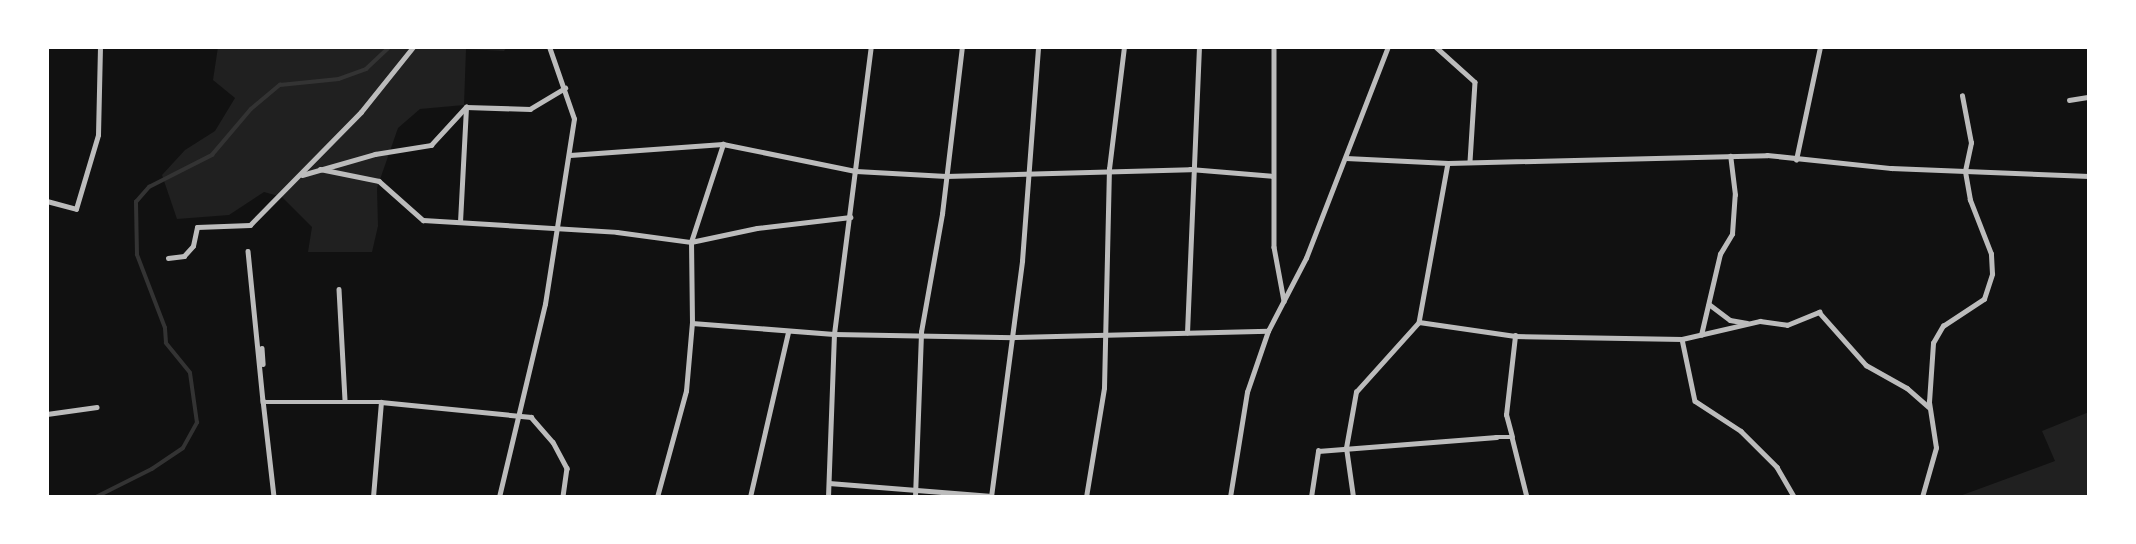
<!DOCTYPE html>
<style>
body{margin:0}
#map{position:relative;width:2136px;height:544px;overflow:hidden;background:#111;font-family:Ubuntu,sans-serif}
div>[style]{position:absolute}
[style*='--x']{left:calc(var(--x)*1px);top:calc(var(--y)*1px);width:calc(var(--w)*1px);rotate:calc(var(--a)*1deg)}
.green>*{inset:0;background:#202020}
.stream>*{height:3.5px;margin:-1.75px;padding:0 1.75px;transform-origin:1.75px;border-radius:1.75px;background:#333}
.minor>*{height:4.5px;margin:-2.25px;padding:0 2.25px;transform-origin:2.25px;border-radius:2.25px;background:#bcbcbc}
span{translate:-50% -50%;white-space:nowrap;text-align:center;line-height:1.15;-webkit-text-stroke:5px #fff;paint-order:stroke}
.frame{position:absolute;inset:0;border:49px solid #fff;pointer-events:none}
</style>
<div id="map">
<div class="green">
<i style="clip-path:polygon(218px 47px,507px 47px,504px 51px,466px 49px,464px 105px,420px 109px,398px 128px,377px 188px,378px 226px,372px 252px,308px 252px,312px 227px,282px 197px,264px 192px,229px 215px,177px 219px,162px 175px,185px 150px,215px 131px,235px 98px,213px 80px)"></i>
<i style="clip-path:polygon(2089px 412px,2089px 497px,1957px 497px,2055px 461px,2042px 431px)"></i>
</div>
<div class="stream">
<i style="--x:96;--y:497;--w:63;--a:-26.6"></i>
<i style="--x:152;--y:469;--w:37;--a:-34"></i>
<i style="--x:183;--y:448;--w:29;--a:-61"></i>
<i style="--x:197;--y:423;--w:50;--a:-98"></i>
<i style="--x:190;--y:373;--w:38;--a:-129"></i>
<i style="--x:166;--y:343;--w:15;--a:-94"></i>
<i style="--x:165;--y:328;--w:78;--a:-111"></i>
<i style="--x:137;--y:255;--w:53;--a:-91.1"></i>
<i style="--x:136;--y:202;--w:20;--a:-49"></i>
<i style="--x:149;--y:187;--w:71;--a:-26.9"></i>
<i style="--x:212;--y:155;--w:60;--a:-49.7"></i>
<i style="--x:251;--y:109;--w:38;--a:-40"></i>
<i style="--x:280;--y:85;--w:59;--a:-5.8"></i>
<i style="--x:339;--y:79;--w:29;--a:-20"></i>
<i style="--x:366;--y:69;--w:33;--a:-43"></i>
</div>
<div class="minor">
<i style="--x:1274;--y:47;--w:200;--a:90"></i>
<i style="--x:1274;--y:247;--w:55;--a:79.5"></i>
<i style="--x:1436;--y:47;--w:52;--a:41.9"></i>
<i style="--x:1475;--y:82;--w:80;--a:93.6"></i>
<i style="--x:2069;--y:100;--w:20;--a:-9"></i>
<i style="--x:570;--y:155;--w:153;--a:-4.1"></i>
<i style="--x:723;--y:144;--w:136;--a:11.5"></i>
<i style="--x:856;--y:171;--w:90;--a:3.2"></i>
<i style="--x:946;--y:176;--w:244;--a:-1.6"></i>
<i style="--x:1190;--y:169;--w:83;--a:4.8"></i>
<i style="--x:1346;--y:158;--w:102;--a:2.8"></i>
<i style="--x:1448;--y:163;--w:319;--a:-1.4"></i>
<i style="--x:1767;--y:155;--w:125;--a:6"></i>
<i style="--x:1891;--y:168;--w:198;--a:2.3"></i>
<i style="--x:1796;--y:160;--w:116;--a:-78"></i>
<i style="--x:1448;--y:163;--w:162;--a:100.3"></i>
<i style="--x:1419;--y:322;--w:97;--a:8.3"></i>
<i style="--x:1515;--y:336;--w:167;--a:1"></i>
<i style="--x:1682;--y:339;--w:80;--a:-13"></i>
<i style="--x:1760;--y:321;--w:27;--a:8"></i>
<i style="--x:1787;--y:325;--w:35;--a:-22"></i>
<i style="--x:1819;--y:312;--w:71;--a:48.4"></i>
<i style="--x:1866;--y:365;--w:47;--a:29.3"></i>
<i style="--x:1907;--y:388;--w:29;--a:41"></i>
<i style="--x:320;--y:169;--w:60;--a:11.5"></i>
<i style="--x:379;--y:181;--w:59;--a:41.6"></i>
<i style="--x:423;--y:220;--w:194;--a:3.5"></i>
<i style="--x:617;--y:232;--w:75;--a:7.7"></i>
<i style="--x:691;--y:242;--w:67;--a:-12"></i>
<i style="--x:757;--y:228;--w:94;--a:-6.7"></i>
<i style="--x:302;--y:175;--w:76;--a:-16"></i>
<i style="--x:375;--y:154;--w:57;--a:-9.1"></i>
<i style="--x:431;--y:145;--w:52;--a:-47.4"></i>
<i style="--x:466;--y:107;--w:64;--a:1.8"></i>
<i style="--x:530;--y:109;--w:41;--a:-31"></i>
<i style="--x:47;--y:201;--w:30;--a:15"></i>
<i style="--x:76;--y:209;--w:77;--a:-73.4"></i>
<i style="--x:98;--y:135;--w:88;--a:-88.7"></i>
<i style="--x:460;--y:222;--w:114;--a:-87"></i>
<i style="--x:248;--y:251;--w:152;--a:84.3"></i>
<i style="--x:263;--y:402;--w:118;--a:0"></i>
<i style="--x:381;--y:402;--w:151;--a:5.7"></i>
<i style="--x:531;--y:417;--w:33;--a:49"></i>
<i style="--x:553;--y:442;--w:30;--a:62"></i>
<i style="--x:567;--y:468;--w:29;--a:98"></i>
<i style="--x:168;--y:258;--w:16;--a:-7"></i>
<i style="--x:184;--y:256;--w:13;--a:-48"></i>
<i style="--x:193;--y:246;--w:19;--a:-78"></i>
<i style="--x:197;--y:227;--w:53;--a:-2.2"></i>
<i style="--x:250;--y:225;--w:158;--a:-45.5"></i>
<i style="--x:361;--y:112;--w:83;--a:-51.3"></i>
<i style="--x:339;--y:289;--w:112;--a:86.9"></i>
<i style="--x:1709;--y:304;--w:26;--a:37"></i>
<i style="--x:1730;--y:320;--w:17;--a:10"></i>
<i style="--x:692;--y:323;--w:142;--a:4.4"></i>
<i style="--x:834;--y:334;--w:180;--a:1"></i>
<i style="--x:1014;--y:337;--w:254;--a:-1.4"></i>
<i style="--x:1187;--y:333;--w:286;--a:-87.6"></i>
<i style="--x:1701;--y:335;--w:83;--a:-76.8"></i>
<i style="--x:1720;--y:254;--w:23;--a:-59"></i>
<i style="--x:1732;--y:234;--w:39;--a:-86"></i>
<i style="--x:1735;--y:195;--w:39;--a:-97"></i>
<i style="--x:1682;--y:339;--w:63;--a:78.2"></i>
<i style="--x:1695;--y:401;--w:55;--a:33.1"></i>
<i style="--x:1741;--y:431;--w:51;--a:45"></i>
<i style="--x:1777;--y:467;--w:34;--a:60"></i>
<i style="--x:262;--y:348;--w:16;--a:86"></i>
<i style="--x:263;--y:400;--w:98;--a:83.5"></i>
<i style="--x:47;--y:414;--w:50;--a:-8"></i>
<i style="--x:1512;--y:437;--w:23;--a:-105"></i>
<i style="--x:1506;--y:415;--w:80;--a:-83.5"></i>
<i style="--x:829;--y:483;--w:163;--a:4.6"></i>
<i style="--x:373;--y:497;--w:95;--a:-85.2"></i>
<i style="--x:499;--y:497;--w:198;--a:-76.6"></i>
<i style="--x:545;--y:304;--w:187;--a:-81.1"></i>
<i style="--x:574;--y:119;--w:76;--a:-109.1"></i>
<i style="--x:657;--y:497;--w:110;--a:-74.7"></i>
<i style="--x:686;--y:391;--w:68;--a:-85"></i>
<i style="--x:692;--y:323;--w:81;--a:-90.7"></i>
<i style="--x:691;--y:242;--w:103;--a:-71.9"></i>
<i style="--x:750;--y:497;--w:168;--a:-77"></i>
<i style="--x:828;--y:497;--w:163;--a:-87.9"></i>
<i style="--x:834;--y:334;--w:289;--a:-82.7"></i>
<i style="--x:915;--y:497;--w:165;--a:-87.9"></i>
<i style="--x:921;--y:332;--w:120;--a:-79.9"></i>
<i style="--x:942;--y:214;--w:168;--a:-83.2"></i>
<i style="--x:991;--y:497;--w:238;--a:-82.5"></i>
<i style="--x:1022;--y:261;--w:215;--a:-85.7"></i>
<i style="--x:1086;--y:497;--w:110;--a:-80.6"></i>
<i style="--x:1104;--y:388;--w:219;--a:-88.7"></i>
<i style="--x:1109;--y:169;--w:123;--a:-83"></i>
<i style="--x:1230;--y:497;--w:106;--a:-80.8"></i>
<i style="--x:1247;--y:392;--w:65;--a:-71"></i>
<i style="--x:1268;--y:331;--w:82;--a:-62.5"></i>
<i style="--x:1306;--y:258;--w:226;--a:-68.8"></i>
<i style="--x:1311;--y:497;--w:47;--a:-81.3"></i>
<i style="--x:1318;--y:451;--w:179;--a:-4.5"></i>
<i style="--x:1496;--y:437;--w:16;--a:0"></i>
<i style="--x:1512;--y:437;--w:62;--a:76"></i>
<i style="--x:1353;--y:497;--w:49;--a:-98.1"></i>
<i style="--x:1346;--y:448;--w:57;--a:-79.9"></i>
<i style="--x:1356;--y:392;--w:94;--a:-48"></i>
<i style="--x:1922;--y:497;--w:51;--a:-74.1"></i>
<i style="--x:1936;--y:448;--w:47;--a:-98.7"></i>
<i style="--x:1929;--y:402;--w:59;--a:-86.1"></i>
<i style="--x:1933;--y:343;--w:20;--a:-60"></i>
<i style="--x:1943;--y:326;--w:49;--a:-33.4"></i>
<i style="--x:1984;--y:299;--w:26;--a:-72"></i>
<i style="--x:1992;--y:274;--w:20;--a:-93"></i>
<i style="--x:1991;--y:254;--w:58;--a:-111.3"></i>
<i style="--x:1970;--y:200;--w:29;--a:-100"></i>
<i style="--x:1965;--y:171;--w:29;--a:-78"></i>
<i style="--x:1971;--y:143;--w:48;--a:-100.8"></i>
</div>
<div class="frame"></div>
</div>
